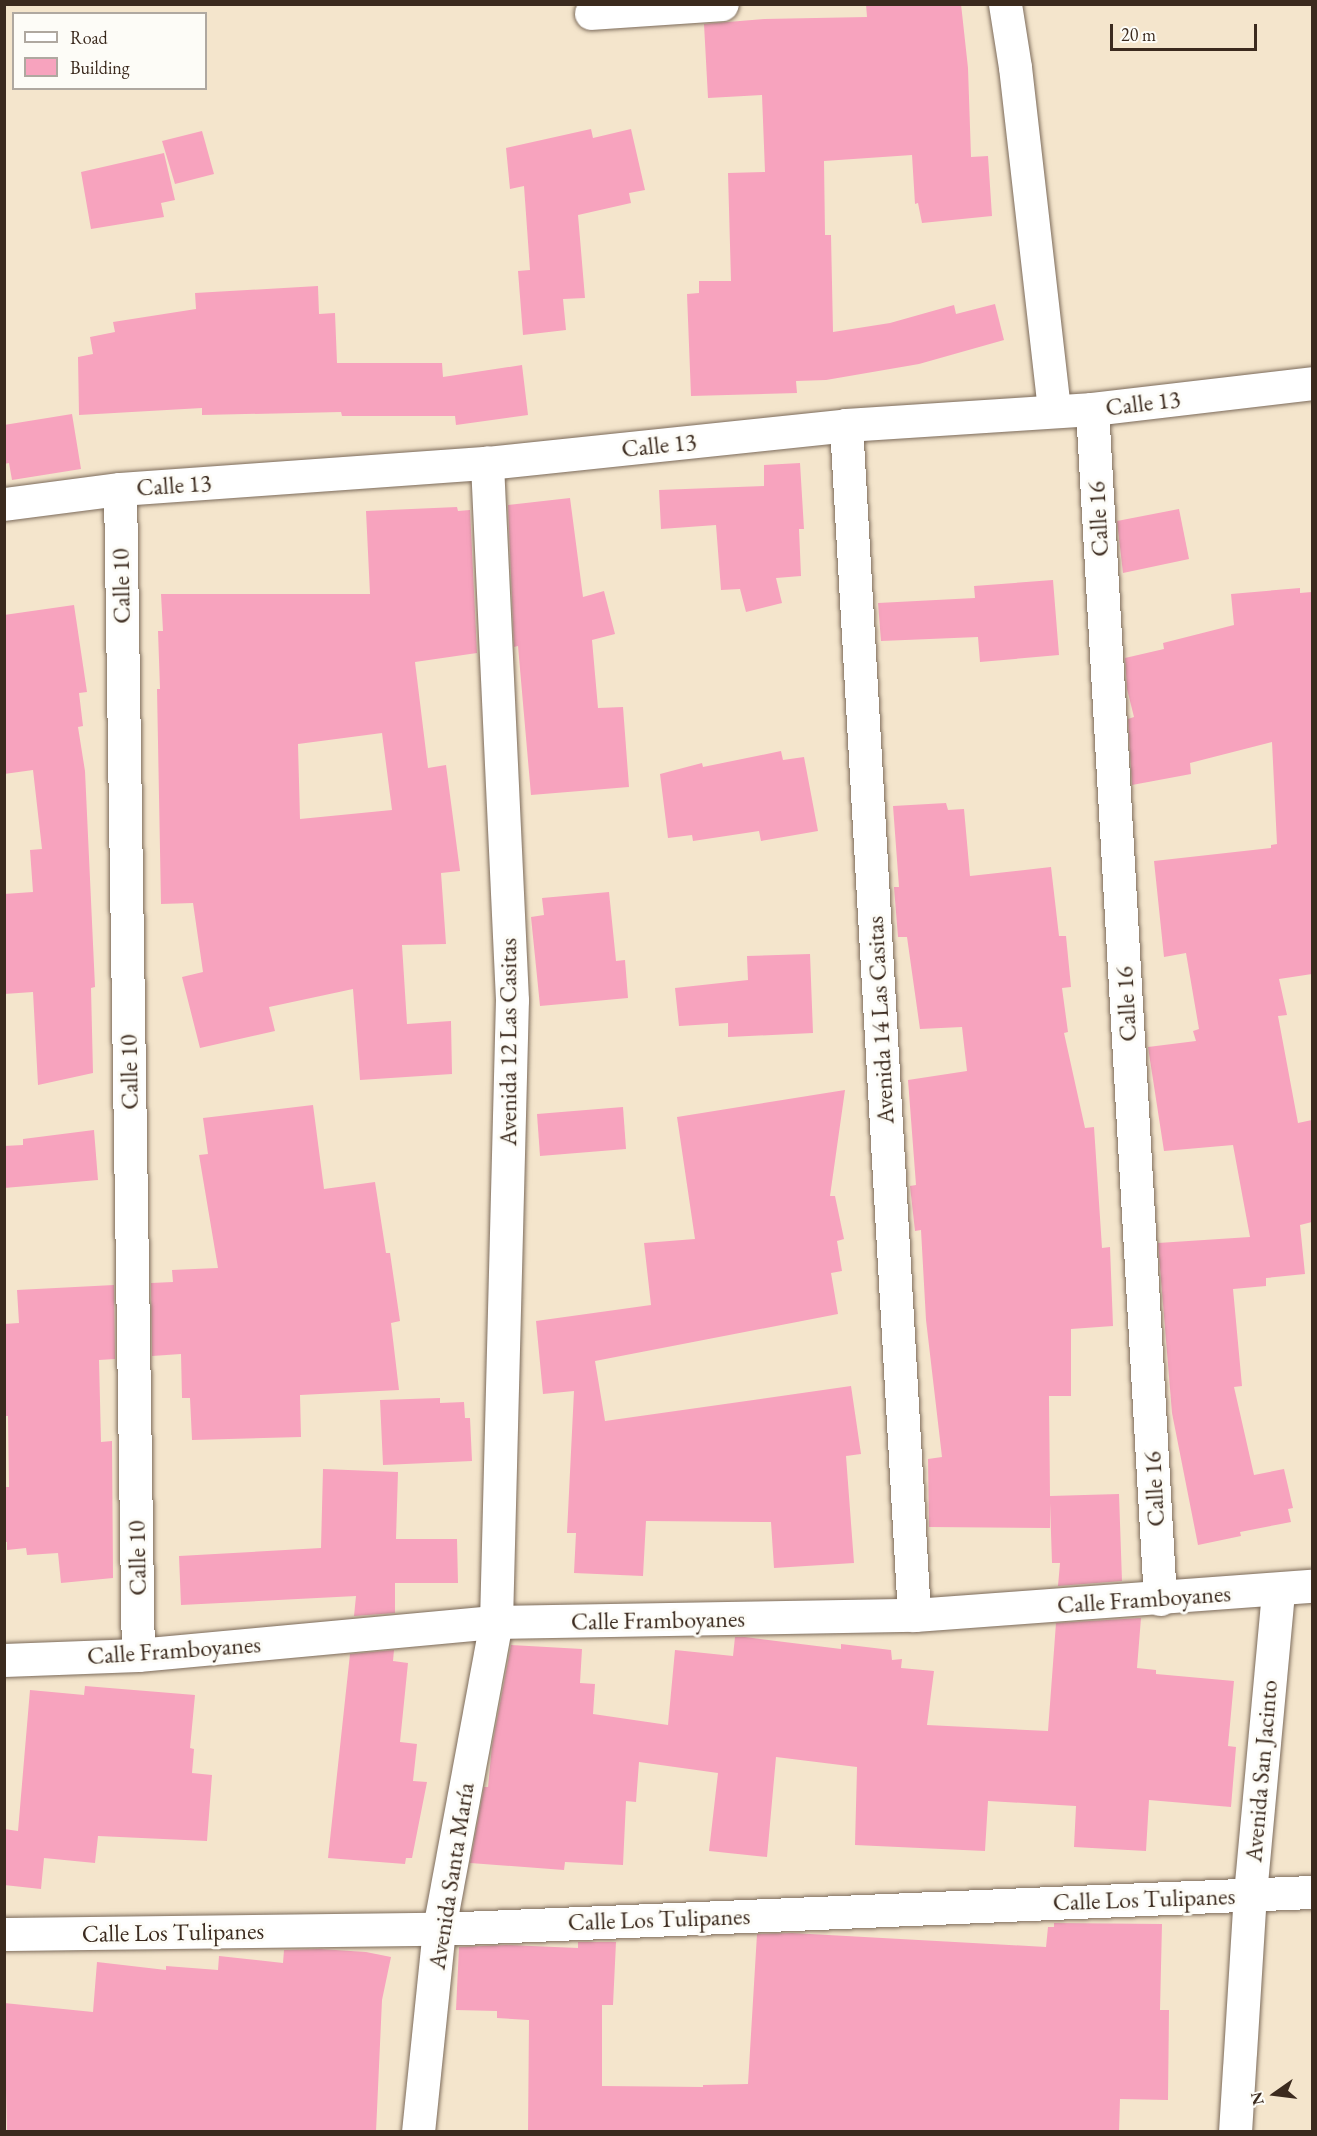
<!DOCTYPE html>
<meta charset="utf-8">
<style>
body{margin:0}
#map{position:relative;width:1317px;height:2136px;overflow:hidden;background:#f4e5cc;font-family:"EB Garamond",serif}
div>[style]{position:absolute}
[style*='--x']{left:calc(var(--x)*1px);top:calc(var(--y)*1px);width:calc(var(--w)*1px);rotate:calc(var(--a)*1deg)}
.building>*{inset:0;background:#f7a3be}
.roads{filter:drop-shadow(0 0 2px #7c6b5b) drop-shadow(0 0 2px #7c6b5b)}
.minor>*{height:33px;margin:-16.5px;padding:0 16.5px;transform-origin:16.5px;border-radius:16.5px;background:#fff}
span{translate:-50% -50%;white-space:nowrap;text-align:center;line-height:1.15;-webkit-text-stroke:6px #fdfcf7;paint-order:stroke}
.street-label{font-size:24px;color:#3b2a1e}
.frame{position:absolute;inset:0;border:6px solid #3b2a1e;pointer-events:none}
.legend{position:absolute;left:12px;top:12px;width:195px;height:78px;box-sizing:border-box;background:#fdfcf7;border:2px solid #afa8a0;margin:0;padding:8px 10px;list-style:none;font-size:18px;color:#3b2a1e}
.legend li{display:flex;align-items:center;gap:12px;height:30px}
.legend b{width:30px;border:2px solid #afa8a0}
.north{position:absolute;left:1245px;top:2064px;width:60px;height:60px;-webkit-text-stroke:4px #fdfcf7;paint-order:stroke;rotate:256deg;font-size:16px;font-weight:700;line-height:24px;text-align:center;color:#3b2a1e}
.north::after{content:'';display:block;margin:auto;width:21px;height:27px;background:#3b2a1e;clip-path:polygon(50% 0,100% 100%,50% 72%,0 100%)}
.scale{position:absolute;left:1110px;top:24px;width:147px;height:27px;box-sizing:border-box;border:3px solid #3b2a1e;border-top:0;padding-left:8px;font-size:18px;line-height:21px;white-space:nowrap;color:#3b2a1e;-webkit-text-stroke:4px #fdfcf7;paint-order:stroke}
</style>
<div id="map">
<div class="building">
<i style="clip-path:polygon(866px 4px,961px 4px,968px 68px,971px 157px,988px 156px,992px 216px,922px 223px,918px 203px,915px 204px,912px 155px,824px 161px,825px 235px,831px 235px,833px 332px,890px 323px,954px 305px,956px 314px,995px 304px,1004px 340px,919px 364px,826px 380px,796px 381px,797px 393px,691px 396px,687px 294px,699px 293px,699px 281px,731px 281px,728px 173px,765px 172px,762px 95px,708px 98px,704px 24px,764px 19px,867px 17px)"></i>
<i style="clip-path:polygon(591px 129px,593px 138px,631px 129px,645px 190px,629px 193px,631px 203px,578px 215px,585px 298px,563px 299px,566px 330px,523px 335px,518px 271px,530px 270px,524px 186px,510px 189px,506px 148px)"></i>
<i style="clip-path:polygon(202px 131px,214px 174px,175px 184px,162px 141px)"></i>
<i style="clip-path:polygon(164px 153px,175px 200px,161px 203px,164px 217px,91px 229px,81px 172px)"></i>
<i style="clip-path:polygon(318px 286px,319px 314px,335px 313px,337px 363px,442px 363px,443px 377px,522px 365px,528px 415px,456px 425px,455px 416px,342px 416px,341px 412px,202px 415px,202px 408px,79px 415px,78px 357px,93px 354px,90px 337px,115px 332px,113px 322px,196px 309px,195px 293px)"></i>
<i style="clip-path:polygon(72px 414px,81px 469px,12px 480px,9px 463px,4px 464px,4px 425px)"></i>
<i style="clip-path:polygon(800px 463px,804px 529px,799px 529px,801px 576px,776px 578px,782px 603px,746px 612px,740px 589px,721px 590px,716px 525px,661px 529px,659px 490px,764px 486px,764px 465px)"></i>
<i style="clip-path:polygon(570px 498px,583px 597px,604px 591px,615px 634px,592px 640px,598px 708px,623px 707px,629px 787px,531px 795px,518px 646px,514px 647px,508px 505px)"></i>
<i style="clip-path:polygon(evenodd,457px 507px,458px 511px,470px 510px,477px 653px,415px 662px,428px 768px,446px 765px,460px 871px,441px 873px,446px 944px,402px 945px,407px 1024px,451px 1021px,452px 1074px,360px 1080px,353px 989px,269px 1007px,275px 1031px,200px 1048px,182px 977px,203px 972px,193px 903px,161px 904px,157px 689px,160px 689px,158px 631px,163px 631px,161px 594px,370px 594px,366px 511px,457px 507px,382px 733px,392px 810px,300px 819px,298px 744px,382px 733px)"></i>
<i style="clip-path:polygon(1179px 509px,1189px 559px,1123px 573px,1117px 521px)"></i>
<i style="clip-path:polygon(1053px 580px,1059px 655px,980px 662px,978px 637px,881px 641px,878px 603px,975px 598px,974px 586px)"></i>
<i style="clip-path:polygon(1300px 588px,1300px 593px,1312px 592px,1312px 974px,1279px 979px,1287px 1015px,1278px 1016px,1298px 1123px,1312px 1120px,1312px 1222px,1300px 1225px,1305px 1274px,1266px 1278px,1266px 1286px,1233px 1289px,1242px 1386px,1234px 1387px,1254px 1475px,1284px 1469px,1293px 1508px,1288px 1509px,1291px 1522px,1240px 1532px,1241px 1536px,1198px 1545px,1172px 1413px,1158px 1243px,1250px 1237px,1233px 1145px,1164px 1151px,1148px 1047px,1196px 1041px,1193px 1031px,1199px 1029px,1186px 953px,1164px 957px,1154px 861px,1271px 848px,1271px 845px,1277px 844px,1272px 742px,1190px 763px,1191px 774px,1132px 785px,1128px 719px,1134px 717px,1127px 689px,1125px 658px,1164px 649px,1163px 643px,1234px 625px,1231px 594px)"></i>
<i style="clip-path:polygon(74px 605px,87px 692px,79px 693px,83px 726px,78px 727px,85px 771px,95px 987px,91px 988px,93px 1073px,38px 1085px,33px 992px,4px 994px,4px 894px,33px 892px,30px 850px,42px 849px,33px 770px,4px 774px,4px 615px)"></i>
<i style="clip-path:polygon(781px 751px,783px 760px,804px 757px,818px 831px,761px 841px,759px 831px,693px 841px,692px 835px,668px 838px,660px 774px,702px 763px,703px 767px)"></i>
<i style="clip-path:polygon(946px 803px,948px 810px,964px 809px,970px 876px,1051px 867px,1059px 936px,1066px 936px,1071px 987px,1062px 988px,1068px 1032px,1064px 1033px,1085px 1128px,1094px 1127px,1102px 1248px,1110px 1247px,1113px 1326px,1071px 1329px,1071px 1396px,1049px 1396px,1050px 1496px,1119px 1494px,1122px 1581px,1058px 1586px,1060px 1563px,1052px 1563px,1050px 1503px,1050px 1528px,929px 1527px,928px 1459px,942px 1457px,926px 1320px,921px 1230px,915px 1231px,910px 1186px,916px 1185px,908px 1080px,967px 1071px,962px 1027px,920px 1029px,907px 937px,898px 937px,894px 887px,899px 887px,893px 806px)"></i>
<i style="clip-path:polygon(609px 892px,616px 961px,625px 960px,628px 998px,540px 1006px,531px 917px,544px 915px,542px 898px)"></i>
<i style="clip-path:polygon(810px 954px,813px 1033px,728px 1037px,728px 1023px,679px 1026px,675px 988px,748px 980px,747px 956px)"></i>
<i style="clip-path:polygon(845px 1090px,830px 1196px,835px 1196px,844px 1239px,837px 1241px,842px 1271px,831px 1273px,838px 1314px,595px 1361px,605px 1421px,851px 1386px,861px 1454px,846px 1456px,854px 1563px,774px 1568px,771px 1522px,646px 1521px,643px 1576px,574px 1573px,576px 1533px,567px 1533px,574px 1391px,543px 1394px,536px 1321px,651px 1305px,644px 1243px,695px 1239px,677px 1117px)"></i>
<i style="clip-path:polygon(313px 1105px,324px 1189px,375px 1182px,386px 1253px,390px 1253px,400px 1321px,391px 1323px,399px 1390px,300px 1395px,301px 1437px,192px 1440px,190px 1398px,182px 1398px,181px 1354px,152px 1356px,151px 1283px,173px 1282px,172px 1270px,218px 1268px,199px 1155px,208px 1154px,203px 1118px)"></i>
<i style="clip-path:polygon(623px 1107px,626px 1149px,540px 1156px,537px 1114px)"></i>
<i style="clip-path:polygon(94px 1130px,98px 1180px,4px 1188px,4px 1146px,23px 1145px,23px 1139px)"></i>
<i style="clip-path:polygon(114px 1285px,115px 1359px,99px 1360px,101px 1442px,112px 1441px,113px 1578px,61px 1583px,58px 1553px,27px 1555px,26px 1548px,7px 1550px,7px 1542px,4px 1542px,4px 1487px,9px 1487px,8px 1416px,4px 1416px,4px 1324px,19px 1323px,17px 1290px)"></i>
<i style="clip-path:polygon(440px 1398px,440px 1403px,464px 1402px,465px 1418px,470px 1418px,472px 1461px,383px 1465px,380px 1400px)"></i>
<i style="clip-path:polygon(323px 1469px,398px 1472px,396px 1539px,457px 1539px,458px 1583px,395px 1583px,395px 1613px,354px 1616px,356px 1596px,181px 1605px,179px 1556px,321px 1548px)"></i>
<i style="clip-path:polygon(1141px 1618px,1137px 1668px,1156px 1670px,1156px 1674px,1234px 1681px,1228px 1746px,1236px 1747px,1231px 1807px,1149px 1800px,1146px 1851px,1074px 1847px,1076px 1806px,988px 1801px,985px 1851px,855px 1845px,857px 1767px,776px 1757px,767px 1857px,709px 1851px,718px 1773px,639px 1762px,636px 1802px,626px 1801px,623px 1865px,565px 1862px,564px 1870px,470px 1863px,484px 1787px,488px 1787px,492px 1746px,511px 1645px,582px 1649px,580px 1683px,595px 1684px,593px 1714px,668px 1725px,675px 1650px,733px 1656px,735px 1637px,745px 1637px,841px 1649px,841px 1644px,891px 1650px,892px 1660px,902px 1659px,901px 1668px,934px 1671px,927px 1725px,1048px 1731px,1056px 1623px)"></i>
<i style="clip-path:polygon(394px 1650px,393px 1661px,408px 1663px,400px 1742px,417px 1744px,413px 1781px,427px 1782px,412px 1858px,406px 1858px,405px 1864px,328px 1858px,350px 1654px)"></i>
<i style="clip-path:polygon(85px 1686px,195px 1695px,190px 1748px,194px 1749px,192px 1773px,212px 1775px,207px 1841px,98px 1836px,95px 1863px,44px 1858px,41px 1889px,4px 1885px,4px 1829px,18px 1831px,30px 1690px,84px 1695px)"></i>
<i style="clip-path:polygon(1054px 1923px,1162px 1924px,1160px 2010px,1169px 2010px,1168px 2100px,1120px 2099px,1119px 2132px,528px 2132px,529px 2020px,497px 2018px,497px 2011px,456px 2010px,459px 1947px,506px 1945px,578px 1948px,578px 1942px,616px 1942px,613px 2005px,602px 2005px,602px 2086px,703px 2087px,703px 2085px,748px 2084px,757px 1934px,792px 1933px,1046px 1947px,1048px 1927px,1054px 1927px)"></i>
<i style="clip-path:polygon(320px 1949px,366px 1952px,391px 1957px,382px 2000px,376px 2132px,7px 2132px,4px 2003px,93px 2012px,97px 1962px,166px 1970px,166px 1966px,218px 1970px,219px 1956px,283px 1963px,284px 1950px)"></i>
</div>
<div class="roads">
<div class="minor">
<i style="--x:1005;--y:4;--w:64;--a:81"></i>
<i style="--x:1015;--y:67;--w:345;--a:83.5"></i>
<i style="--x:591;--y:13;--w:131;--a:-3.9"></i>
<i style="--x:1092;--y:409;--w:1192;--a:86.73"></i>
<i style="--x:846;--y:425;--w:1192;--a:86.73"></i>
<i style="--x:120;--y:489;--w:1166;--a:89.12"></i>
<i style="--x:4;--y:504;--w:117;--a:-7.4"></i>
<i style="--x:120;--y:489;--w:368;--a:-4.1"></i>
<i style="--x:487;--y:463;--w:361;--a:-6"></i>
<i style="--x:846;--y:425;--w:247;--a:-3.7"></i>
<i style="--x:1092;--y:409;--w:222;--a:-6.7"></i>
<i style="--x:4;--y:1660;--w:134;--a:-2.1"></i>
<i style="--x:138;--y:1655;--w:360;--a:-5.3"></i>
<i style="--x:496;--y:1622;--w:418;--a:-1"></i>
<i style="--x:914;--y:1615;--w:399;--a:-4.2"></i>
<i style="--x:4;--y:1934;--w:435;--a:-0.7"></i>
<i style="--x:439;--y:1929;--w:874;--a:-2.43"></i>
<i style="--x:418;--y:2132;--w:204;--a:-84.1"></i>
<i style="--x:439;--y:1929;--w:312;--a:-79.5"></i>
<i style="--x:496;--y:1622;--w:622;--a:-88.53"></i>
<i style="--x:512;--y:1000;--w:538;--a:-92.67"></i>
<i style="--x:1235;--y:2132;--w:238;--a:-86.4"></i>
<i style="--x:1250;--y:1894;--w:305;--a:-84.7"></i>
</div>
</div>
<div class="street-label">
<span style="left:1143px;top:403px;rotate:-7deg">Calle 13</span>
<span style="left:659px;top:445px;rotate:-6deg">Calle 13</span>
<span style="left:174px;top:485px;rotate:-4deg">Calle 13</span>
<span style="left:1098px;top:519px;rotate:-93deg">Calle 16</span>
<span style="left:121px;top:586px;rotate:-91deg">Calle 10</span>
<span style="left:1126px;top:1004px;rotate:-93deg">Calle 16</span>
<span style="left:880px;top:1020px;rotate:-93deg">Avenida 14 Las Casitas</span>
<span style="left:508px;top:1042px;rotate:-90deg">Avenida 12 Las Casitas</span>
<span style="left:129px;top:1072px;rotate:-91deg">Calle 10</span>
<span style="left:1154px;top:1489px;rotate:-93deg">Calle 16</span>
<span style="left:137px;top:1558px;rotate:-91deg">Calle 10</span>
<span style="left:1144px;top:1599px;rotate:-4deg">Calle Framboyanes</span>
<span style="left:658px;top:1620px;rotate:-1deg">Calle Framboyanes</span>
<span style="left:174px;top:1650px;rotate:-4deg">Calle Framboyanes</span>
<span style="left:1261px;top:1771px;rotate:-85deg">Avenida San Jacinto</span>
<span style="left:451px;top:1876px;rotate:-81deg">Avenida Santa María</span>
<span style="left:1144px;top:1899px;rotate:-2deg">Calle Los Tulipanes</span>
<span style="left:659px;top:1919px;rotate:-2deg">Calle Los Tulipanes</span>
<span style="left:173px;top:1932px;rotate:-1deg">Calle Los Tulipanes</span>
</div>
<div class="frame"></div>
<ul class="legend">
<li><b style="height:8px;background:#fff"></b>Road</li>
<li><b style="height:16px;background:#f7a3be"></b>Building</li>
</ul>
<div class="north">N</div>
<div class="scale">20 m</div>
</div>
